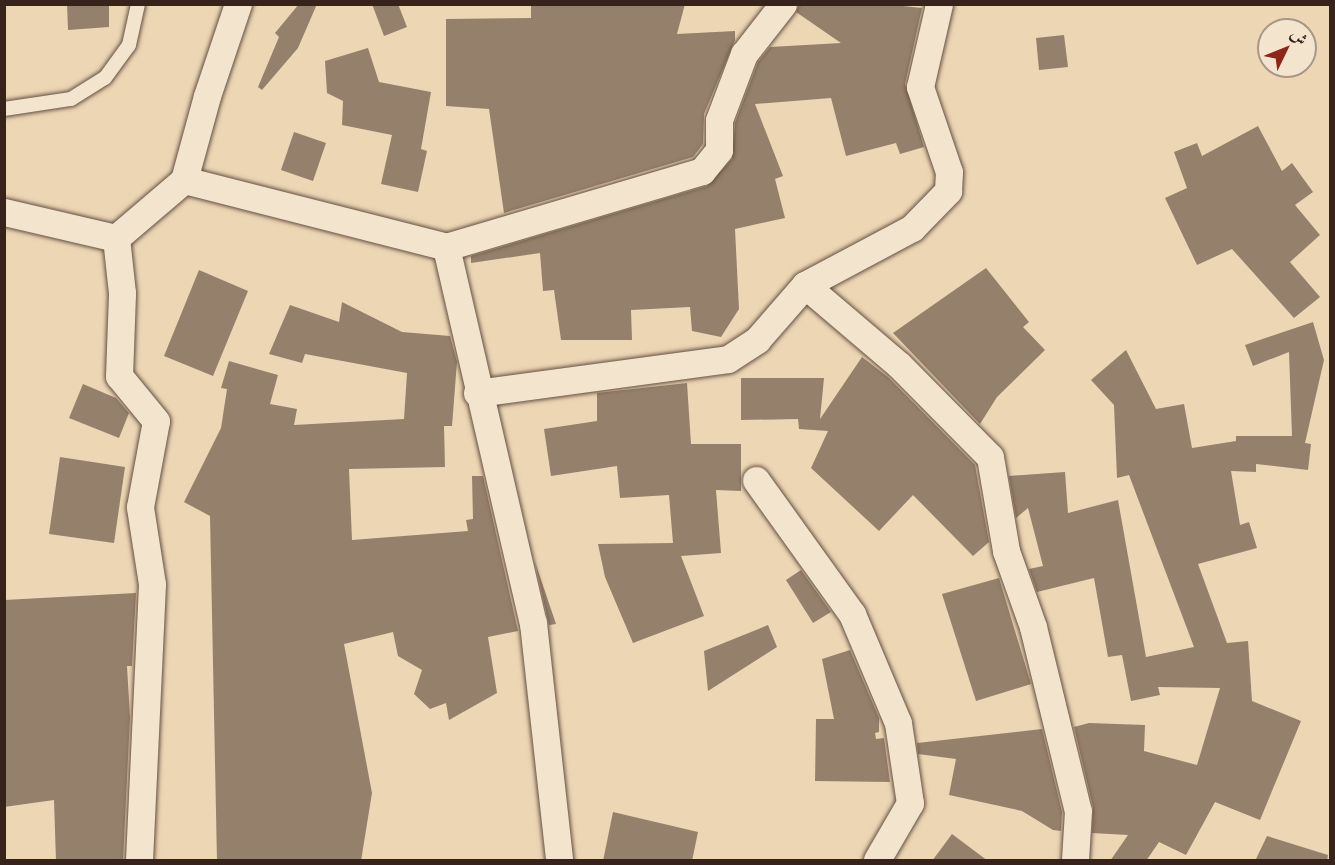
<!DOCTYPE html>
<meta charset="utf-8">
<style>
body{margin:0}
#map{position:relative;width:1335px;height:865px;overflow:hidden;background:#ecd6b4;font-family:"EB Garamond",Amiri,serif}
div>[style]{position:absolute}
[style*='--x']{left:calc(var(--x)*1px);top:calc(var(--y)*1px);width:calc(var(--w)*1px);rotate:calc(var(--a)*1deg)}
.building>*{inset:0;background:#95806b}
.roads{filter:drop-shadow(0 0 2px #645042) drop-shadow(0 0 2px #645042)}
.service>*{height:14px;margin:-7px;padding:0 7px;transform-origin:7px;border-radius:7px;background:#f3e4ce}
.minor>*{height:27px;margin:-13.5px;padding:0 13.5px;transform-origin:13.5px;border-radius:13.5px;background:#f3e4ce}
span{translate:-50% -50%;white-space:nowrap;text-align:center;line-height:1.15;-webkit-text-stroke:6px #f3e4ce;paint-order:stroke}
.frame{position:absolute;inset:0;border:6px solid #37231c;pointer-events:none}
.north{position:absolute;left:1257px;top:18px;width:60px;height:60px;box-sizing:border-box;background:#f3e4ce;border:2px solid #a89787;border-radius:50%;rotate:47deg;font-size:16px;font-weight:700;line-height:24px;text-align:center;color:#37231c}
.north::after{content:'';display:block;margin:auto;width:21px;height:27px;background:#8f2418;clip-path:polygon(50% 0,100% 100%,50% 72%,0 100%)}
</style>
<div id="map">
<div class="building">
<i style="clip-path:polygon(67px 4px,109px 4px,109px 27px,68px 30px)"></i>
<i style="clip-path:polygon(299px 4px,317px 4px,298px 48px,262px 90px,258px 87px,279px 37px,275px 33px)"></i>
<i style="clip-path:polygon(372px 4px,398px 4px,407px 27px,384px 36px)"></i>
<i style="clip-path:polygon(531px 4px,685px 4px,677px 34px,735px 31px,735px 40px,704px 114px,703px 144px,693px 157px,504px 213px,489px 109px,446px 106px,446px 19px,531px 18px)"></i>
<i style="clip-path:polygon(884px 4px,922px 8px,905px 84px,924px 147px,900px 154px,896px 143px,846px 156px,831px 98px,755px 104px,783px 176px,775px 179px,785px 218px,735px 229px,739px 309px,721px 337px,692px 331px,690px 307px,631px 310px,632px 340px,561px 340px,554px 290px,543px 291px,540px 253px,471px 263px,471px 256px,707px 186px,732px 159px,735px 123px,758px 62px,770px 47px,841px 43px,796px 12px,799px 5px)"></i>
<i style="clip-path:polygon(1064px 35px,1068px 67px,1039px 70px,1036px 38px)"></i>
<i style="clip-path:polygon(368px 48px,379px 82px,431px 92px,421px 149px,427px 151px,418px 192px,381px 184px,392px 135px,342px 125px,343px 101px,327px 93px,325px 61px)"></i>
<i style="clip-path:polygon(1258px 126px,1282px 171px,1292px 163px,1313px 192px,1295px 205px,1320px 235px,1290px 262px,1320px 297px,1294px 318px,1232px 249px,1197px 265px,1165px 198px,1187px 188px,1174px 152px,1197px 143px,1202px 156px)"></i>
<i style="clip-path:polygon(294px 132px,326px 143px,313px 181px,281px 170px)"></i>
<i style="clip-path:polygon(986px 268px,1029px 322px,1023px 327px,1045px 350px,997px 397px,980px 424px,893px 333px)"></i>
<i style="clip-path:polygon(199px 270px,248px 291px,213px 376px,164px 356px)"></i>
<i style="clip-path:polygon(342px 302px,402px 332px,450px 336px,457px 362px,452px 426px,444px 426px,445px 467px,349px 469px,352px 540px,468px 531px,466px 520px,473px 519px,472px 476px,483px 476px,518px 631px,488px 637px,497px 693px,449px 720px,446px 703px,430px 709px,414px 694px,422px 670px,398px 656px,393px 632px,344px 644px,372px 793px,361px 861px,217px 861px,210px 516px,184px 502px,221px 428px,227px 389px,221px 388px,229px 361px,278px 375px,270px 404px,297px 409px,294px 425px,404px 419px,407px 373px,305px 354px,302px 363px,269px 354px,290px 305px,339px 322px)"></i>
<i style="clip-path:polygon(1313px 322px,1324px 360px,1305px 443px,1311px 444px,1308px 470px,1256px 464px,1256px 472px,1231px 471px,1240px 525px,1249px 522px,1257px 548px,1198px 564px,1227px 643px,1248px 641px,1252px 701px,1301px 721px,1260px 820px,1215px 802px,1186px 855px,1159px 842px,1146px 861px,1110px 861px,1128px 835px,1092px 833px,1093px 807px,1074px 727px,1089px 723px,1145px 725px,1144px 751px,1197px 765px,1220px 688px,1158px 687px,1160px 695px,1131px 701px,1122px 655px,1108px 657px,1094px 578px,1037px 592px,1029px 569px,1043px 566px,1028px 508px,1016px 518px,1009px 476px,1065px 472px,1068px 513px,1118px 500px,1146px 657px,1194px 647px,1129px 475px,1117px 478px,1114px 405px,1091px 380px,1126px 350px,1156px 409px,1184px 404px,1192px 448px,1236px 441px,1236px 436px,1292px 436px,1289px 352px,1253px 366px,1245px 345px)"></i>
<i style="clip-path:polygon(862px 357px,888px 377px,975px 465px,989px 542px,973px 556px,913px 495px,879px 531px,811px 468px,828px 431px,799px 429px,798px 419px,741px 420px,741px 378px,824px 378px,820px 419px)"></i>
<i style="clip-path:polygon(687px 383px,691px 444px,741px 444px,741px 491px,716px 490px,721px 553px,681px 556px,704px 616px,633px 643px,605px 577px,598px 544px,673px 543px,669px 495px,620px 498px,617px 466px,551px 476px,544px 429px,597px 421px,597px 393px)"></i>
<i style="clip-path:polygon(83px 384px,116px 398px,129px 413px,119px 438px,69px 418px)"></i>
<i style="clip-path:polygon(60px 457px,125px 467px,114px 543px,49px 534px)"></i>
<i style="clip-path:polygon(535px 562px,556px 624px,549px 625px)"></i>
<i style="clip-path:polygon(801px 570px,831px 612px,813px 623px,786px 580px)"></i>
<i style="clip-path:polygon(999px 578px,1031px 684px,976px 701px,942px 594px)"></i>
<i style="clip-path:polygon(136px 593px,132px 666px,127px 666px,130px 717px,123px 861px,56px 861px,54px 800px,4px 807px,4px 600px)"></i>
<i style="clip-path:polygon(768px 625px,777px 647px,708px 691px,704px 651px)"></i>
<i style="clip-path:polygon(850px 650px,879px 718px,879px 732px,875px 733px,876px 739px,884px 738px,890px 782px,815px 781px,816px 719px,834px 719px,822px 659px)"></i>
<i style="clip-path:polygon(1042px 729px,1062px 812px,1061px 831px,1053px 830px,1022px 811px,949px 795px,956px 759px,918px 754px,917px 743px)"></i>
<i style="clip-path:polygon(613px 812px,698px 832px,692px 861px,603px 861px)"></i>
<i style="clip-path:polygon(952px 834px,988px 861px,932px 861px)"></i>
<i style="clip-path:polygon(1267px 836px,1328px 855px,1327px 861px,1255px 861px)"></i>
</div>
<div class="roads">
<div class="service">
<i style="--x:4;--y:109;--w:68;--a:-8.5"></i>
<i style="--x:71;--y:99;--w:40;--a:-32"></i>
<i style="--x:105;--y:78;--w:41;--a:-54"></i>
<i style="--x:129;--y:45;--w:42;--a:-77.6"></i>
</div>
<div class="minor">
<i style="--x:184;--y:180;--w:270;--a:14.3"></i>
<i style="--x:446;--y:247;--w:267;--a:-16.5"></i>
<i style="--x:702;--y:171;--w:27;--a:-51"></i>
<i style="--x:719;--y:150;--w:30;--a:-90"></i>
<i style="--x:719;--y:120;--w:71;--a:-69.3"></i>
<i style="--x:744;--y:54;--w:63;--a:-52"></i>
<i style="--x:4;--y:212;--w:115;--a:13.1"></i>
<i style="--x:446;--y:247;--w:386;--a:77"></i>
<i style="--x:533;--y:623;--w:238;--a:83.7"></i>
<i style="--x:805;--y:285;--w:121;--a:-28"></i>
<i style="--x:912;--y:228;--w:52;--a:-45.8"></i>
<i style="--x:948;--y:191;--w:19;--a:-87"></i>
<i style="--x:949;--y:172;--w:90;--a:-108.8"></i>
<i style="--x:920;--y:87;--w:85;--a:-77.1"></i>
<i style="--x:477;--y:393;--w:253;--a:-7.7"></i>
<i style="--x:728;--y:359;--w:35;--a:-33"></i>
<i style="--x:757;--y:340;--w:73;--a:-48.9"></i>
<i style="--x:805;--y:285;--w:123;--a:40.4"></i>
<i style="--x:899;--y:365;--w:129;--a:45.3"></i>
<i style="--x:990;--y:457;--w:95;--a:80.3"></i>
<i style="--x:1006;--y:551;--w:81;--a:70.4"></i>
<i style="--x:1033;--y:627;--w:189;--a:76.3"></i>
<i style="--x:1078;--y:811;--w:49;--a:93.5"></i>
<i style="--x:756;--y:480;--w:165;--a:54.4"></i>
<i style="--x:852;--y:614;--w:118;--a:67.1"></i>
<i style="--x:898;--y:723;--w:81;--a:81.5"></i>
<i style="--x:910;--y:803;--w:66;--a:120.1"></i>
<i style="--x:139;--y:860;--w:276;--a:-87.3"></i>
<i style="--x:152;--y:584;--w:78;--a:-98.9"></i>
<i style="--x:140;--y:507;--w:87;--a:-79.5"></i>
<i style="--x:156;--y:421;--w:58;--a:-129.4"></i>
<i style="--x:119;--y:376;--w:83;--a:-87.9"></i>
<i style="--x:122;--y:293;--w:55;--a:-96.2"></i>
<i style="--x:116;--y:238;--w:89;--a:-40.5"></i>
<i style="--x:184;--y:180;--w:87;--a:-74.7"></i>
<i style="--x:207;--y:96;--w:97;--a:-71.4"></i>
</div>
</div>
<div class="frame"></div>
<div class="north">ش</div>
</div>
